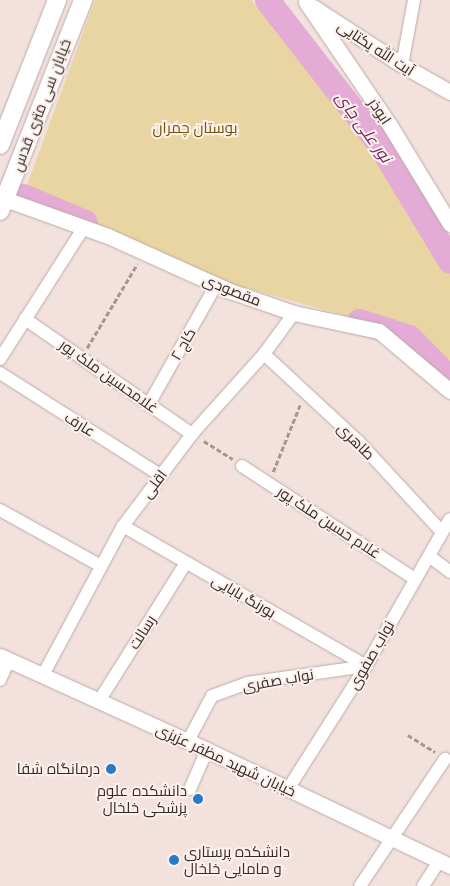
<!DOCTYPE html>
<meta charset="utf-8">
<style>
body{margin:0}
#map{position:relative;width:450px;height:886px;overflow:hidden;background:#f2e1dd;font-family:"Noto Sans",Cairo,sans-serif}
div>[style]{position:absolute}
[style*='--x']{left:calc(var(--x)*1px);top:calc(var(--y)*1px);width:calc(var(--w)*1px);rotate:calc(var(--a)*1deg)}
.green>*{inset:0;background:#e9d5a2}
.river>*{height:25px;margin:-12.5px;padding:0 12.5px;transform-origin:12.5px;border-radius:12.5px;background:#e3abd5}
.path>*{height:2.5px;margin-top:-1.25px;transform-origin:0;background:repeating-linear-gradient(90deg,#a39794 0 5px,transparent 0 7.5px)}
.roads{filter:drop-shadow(0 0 1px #bbaba7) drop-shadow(0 0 1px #bbaba7)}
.minor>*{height:12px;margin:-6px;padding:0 6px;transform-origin:6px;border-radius:6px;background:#fff}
.tertiary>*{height:15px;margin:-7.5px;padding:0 7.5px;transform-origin:7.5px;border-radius:7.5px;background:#fff}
.secondary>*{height:18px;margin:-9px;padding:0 9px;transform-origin:9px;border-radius:9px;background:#fff}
.dots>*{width:14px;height:14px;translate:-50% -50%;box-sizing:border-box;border:2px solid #fdefeb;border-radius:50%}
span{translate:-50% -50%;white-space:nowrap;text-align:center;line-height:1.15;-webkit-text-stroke:4px #fdefeb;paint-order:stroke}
.street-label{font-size:15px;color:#322c2a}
.park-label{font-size:15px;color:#6d5505}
.poi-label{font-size:15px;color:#322c2a}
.right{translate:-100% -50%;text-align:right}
.left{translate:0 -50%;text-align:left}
.water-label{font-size:16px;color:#652559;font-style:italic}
</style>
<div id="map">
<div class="green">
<i style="clip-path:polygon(95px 0,251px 0,320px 73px,450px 271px,450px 363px,441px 365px,402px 348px,365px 321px,217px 280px,129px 237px,23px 196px)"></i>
</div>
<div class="river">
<i style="--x:267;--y:0;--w:184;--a:52.1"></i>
<i style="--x:380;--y:145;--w:135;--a:58.9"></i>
<i style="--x:23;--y:196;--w:67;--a:22.8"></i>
<i style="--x:359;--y:321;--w:52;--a:17.7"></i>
<i style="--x:409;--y:337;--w:59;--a:45.7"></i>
</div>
<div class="path">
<i style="--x:87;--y:348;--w:98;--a:-59.2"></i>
<i style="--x:204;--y:441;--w:34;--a:32"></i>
<i style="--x:273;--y:472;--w:72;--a:-68.1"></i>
<i style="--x:408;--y:735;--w:32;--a:32"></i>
</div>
<div class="roads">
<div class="minor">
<i style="--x:402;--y:65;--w:66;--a:-79.5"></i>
<i style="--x:25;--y:319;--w:203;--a:34.6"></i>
<i style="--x:264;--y:354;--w:128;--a:42.8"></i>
<i style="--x:358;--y:441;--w:124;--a:47.3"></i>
<i style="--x:0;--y:359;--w:156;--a:-57.5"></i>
<i style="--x:0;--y:373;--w:190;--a:32.5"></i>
<i style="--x:149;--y:404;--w:137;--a:-60.6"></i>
<i style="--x:242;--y:466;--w:207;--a:33.2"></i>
<i style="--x:0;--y:510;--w:115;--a:29"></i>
<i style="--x:123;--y:526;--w:280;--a:29.9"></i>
<i style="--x:429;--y:556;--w:26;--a:37"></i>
<i style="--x:43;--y:675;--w:169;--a:-61.8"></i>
<i style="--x:123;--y:526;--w:115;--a:-53.1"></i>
<i style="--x:192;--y:434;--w:108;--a:-48"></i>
<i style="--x:264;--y:354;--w:51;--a:-53.8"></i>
<i style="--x:0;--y:680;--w:22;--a:-66"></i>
<i style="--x:99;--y:701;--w:163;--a:-57.8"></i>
<i style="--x:188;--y:741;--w:51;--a:-61.9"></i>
<i style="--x:212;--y:696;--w:37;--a:-20"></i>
<i style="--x:247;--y:683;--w:120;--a:-8.1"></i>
<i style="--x:190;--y:789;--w:43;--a:-66.4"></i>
<i style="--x:288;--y:789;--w:146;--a:-57.6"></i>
<i style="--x:366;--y:666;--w:169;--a:-60.3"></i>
<i style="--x:360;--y:886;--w:153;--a:-56.2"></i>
<i style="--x:423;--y:886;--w:30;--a:-57"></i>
</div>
<div class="tertiary">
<i style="--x:306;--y:2;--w:148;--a:55.8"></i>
<i style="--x:389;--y:124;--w:117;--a:58.6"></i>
<i style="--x:313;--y:7;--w:106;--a:33.1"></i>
<i style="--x:402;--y:65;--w:55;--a:29.4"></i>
<i style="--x:5;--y:199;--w:109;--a:19.8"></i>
<i style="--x:108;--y:236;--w:134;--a:24.3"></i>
<i style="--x:230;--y:291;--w:68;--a:19"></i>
<i style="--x:294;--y:313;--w:87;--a:12"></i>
<i style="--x:379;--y:331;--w:93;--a:40.2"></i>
<i style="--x:0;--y:656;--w:227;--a:24.4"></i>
<i style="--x:207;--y:750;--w:269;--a:25.5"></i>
</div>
<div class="secondary">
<i style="--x:0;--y:145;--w:156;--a:-68.5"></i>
<i style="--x:0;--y:211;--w:227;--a:-68.5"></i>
</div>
</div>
<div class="dots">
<i style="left:111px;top:769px;background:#267ac8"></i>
<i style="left:198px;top:799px;background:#267ac8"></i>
<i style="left:174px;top:860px;background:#267ac8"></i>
</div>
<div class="street-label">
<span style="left:376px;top:48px;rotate:33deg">آیت الله یکتایی</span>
<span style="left:41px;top:105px;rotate:-69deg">خیابان سی متری قدس</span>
<span style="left:380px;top:111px;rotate:56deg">ابوذر</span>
<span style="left:232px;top:290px;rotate:22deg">مقصودی</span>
<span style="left:183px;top:344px;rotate:-60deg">کاج ۲</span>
<span style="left:109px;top:376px;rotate:35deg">غلامحسین ملک پور</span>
<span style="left:80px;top:424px;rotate:32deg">عارف</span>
<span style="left:356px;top:441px;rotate:45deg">طاهری</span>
<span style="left:154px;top:484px;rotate:-53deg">اقلی</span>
<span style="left:329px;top:522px;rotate:33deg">غلام حسین ملک پور</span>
<span style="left:244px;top:596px;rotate:30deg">بورنگ بابایی</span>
<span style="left:142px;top:632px;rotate:-58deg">رسالت</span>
<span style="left:371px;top:655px;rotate:-60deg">نواب صفوی</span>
<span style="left:278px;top:680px;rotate:-10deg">نواب صفری</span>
<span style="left:226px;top:760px;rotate:25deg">خیابان شهید مظفر عزیزی</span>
</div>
<div class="park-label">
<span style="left:195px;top:128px">بوستان چمران</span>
</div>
<div class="poi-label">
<span class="right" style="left:100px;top:769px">درمانگاه شفا</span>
<span class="right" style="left:187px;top:799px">دانشکده علوم<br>پزشکی خلخال</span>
<span class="left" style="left:184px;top:860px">دانشکده پرستاری<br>و مامایی خلخال</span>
</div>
<div class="water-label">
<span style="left:364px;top:127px;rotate:54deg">نور علی چای</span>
</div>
</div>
